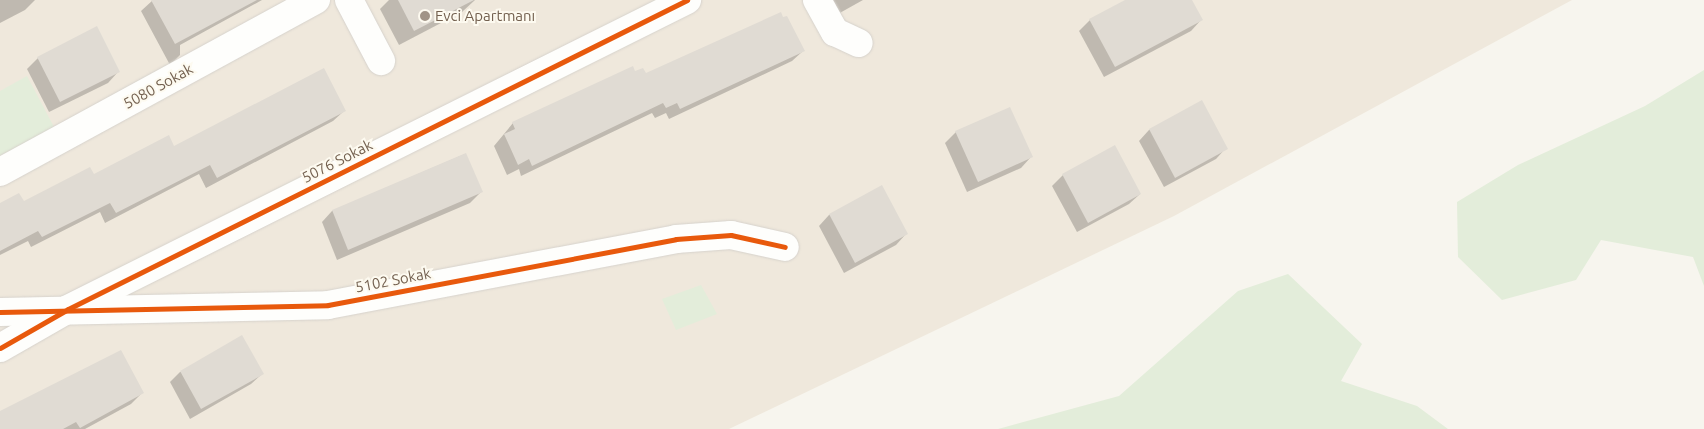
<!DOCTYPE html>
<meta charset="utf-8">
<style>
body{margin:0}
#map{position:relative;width:1704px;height:429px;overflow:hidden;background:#f7f5ee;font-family:Ubuntu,sans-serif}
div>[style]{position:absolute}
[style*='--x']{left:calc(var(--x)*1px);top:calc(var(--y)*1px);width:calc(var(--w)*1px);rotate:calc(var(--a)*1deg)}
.residential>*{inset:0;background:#efe8dc}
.green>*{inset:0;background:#e3edda}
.shadow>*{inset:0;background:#0003}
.building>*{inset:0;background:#e0dbd3}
.roads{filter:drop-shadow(0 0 1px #d6d2cc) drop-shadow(0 0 1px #d6d2cc)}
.street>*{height:28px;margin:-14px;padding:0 14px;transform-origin:14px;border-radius:14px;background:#fefefc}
.cycleway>*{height:5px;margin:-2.5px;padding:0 2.5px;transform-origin:2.5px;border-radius:2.5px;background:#e8590c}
.dots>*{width:14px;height:14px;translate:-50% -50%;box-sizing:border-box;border:2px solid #fdfaf0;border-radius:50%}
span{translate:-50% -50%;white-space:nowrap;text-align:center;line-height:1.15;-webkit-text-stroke:4px #fdfaf0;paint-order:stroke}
.poi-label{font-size:15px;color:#73604f}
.left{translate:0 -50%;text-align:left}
.street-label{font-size:15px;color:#73604f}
</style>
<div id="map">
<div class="residential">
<i style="clip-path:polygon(0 0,1572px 0,1174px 216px,729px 429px,0 429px)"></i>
</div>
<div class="green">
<i style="clip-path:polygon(1704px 70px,1704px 286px,1693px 257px,1601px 240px,1576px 280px,1502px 300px,1458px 257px,1457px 202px,1518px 165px,1645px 106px)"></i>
<i style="clip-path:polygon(27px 76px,54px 127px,0 156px,0 91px)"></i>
<i style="clip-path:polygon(1288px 274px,1362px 344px,1341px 381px,1417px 406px,1448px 429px,998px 429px,1119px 396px,1238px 291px)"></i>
<i style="clip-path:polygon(701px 285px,717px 314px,676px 330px,662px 299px)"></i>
</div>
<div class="shadow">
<i style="clip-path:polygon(0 0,35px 0,25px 10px,0 23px)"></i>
<i style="clip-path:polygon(153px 0,262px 0,180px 45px,180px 55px,170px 65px,141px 11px)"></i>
<i style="clip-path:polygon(389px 0,475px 0,462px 12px,399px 45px,380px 9px)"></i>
<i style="clip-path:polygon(817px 0,863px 0,829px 19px)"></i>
<i style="clip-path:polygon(1127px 0,1190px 0,1201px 20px,1191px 31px,1104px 77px,1079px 31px,1090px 20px)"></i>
<i style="clip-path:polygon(803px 51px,792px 61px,669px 119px,666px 113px,655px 118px,652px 113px,521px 176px,519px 169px,507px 175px,494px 146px,513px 123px,635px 73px,645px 74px)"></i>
<i style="clip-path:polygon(38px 58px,118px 72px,108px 83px,49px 112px,27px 69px)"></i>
<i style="clip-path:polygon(1201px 102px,1226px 148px,1216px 159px,1164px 187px,1139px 141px,1149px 130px)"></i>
<i style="clip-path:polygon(344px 111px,333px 121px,206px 188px,199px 174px,105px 223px,100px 212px,31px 247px,28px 241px,0 255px,0 204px,23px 203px,174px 147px)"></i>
<i style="clip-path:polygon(956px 132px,1031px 157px,1021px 168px,967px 192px,945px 143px)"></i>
<i style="clip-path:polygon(465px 154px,481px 192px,470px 203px,337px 260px,322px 222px,332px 211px)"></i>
<i style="clip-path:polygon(1063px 175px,1140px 194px,1129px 204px,1077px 232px,1052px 186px)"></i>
<i style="clip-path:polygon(881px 187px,906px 234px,896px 245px,844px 273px,819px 226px,829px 215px)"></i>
<i style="clip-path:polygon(180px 372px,262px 374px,251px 384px,190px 419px,170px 382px)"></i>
<i style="clip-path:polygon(142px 393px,131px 404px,85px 429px,0 429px,0 413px)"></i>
</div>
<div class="building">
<i style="clip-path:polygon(151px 0,257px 0,175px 44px)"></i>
<i style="clip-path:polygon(398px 0,474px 0,414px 31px)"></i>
<i style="clip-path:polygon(1125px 0,1192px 0,1203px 20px,1115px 67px,1089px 19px)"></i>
<i style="clip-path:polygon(781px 12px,783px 17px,787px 16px,805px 51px,680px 109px,677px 103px,666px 108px,663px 103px,532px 166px,529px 159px,518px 165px,504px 134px,515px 129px,512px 122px,633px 66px,635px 71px,643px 68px,646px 73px)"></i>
<i style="clip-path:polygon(97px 26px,120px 72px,60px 102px,37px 57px)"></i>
<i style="clip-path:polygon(324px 68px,346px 111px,217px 178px,210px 165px,116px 213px,110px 203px,42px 237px,38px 231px,0 251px,0 203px,19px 193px,24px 201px,90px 167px,94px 174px,169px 135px,174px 146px)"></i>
<i style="clip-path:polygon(1202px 100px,1228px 149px,1175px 178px,1149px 129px)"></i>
<i style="clip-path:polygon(1010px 107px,1033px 157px,978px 182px,955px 131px)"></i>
<i style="clip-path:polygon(1115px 145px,1141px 194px,1088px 223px,1062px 174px)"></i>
<i style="clip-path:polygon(466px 153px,483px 192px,348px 250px,332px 210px)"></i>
<i style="clip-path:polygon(882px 185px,908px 234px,855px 263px,829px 214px)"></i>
<i style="clip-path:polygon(242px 335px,264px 374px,201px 409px,180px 371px)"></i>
<i style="clip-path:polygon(121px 350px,144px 393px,80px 428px,76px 422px,63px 429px,0 429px,0 411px)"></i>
</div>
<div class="roads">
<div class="street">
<i style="--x:349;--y:0;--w:69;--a:62.3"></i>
<i style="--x:817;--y:0;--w:37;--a:61"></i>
<i style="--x:835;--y:32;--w:26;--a:25"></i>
<i style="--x:0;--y:172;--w:360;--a:-28.6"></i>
<i style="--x:0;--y:312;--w:328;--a:-1.2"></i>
<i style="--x:328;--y:305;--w:354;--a:-10.7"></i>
<i style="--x:676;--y:239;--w:55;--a:-4.2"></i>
<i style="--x:731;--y:235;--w:55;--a:12.5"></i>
<i style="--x:0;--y:348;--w:78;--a:-29.8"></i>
<i style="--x:68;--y:309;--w:692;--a:-26.53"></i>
</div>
</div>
<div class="cycleway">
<i style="--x:0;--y:312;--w:328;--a:-1.2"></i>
<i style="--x:328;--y:305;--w:354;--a:-10.7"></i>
<i style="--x:676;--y:239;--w:55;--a:-4.2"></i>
<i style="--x:731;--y:235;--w:55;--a:12.5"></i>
<i style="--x:0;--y:348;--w:78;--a:-29.8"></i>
<i style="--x:68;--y:309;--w:692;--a:-26.53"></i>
</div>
<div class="dots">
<i style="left:425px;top:16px;background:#a19487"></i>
</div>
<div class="poi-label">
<span class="left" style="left:435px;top:16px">Evci Apartmanı</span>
</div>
<div class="street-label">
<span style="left:158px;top:86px;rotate:-29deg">5080 Sokak</span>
<span style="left:337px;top:161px;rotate:-27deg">5076 Sokak</span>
<span style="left:393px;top:280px;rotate:-11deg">5102 Sokak</span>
</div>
</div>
